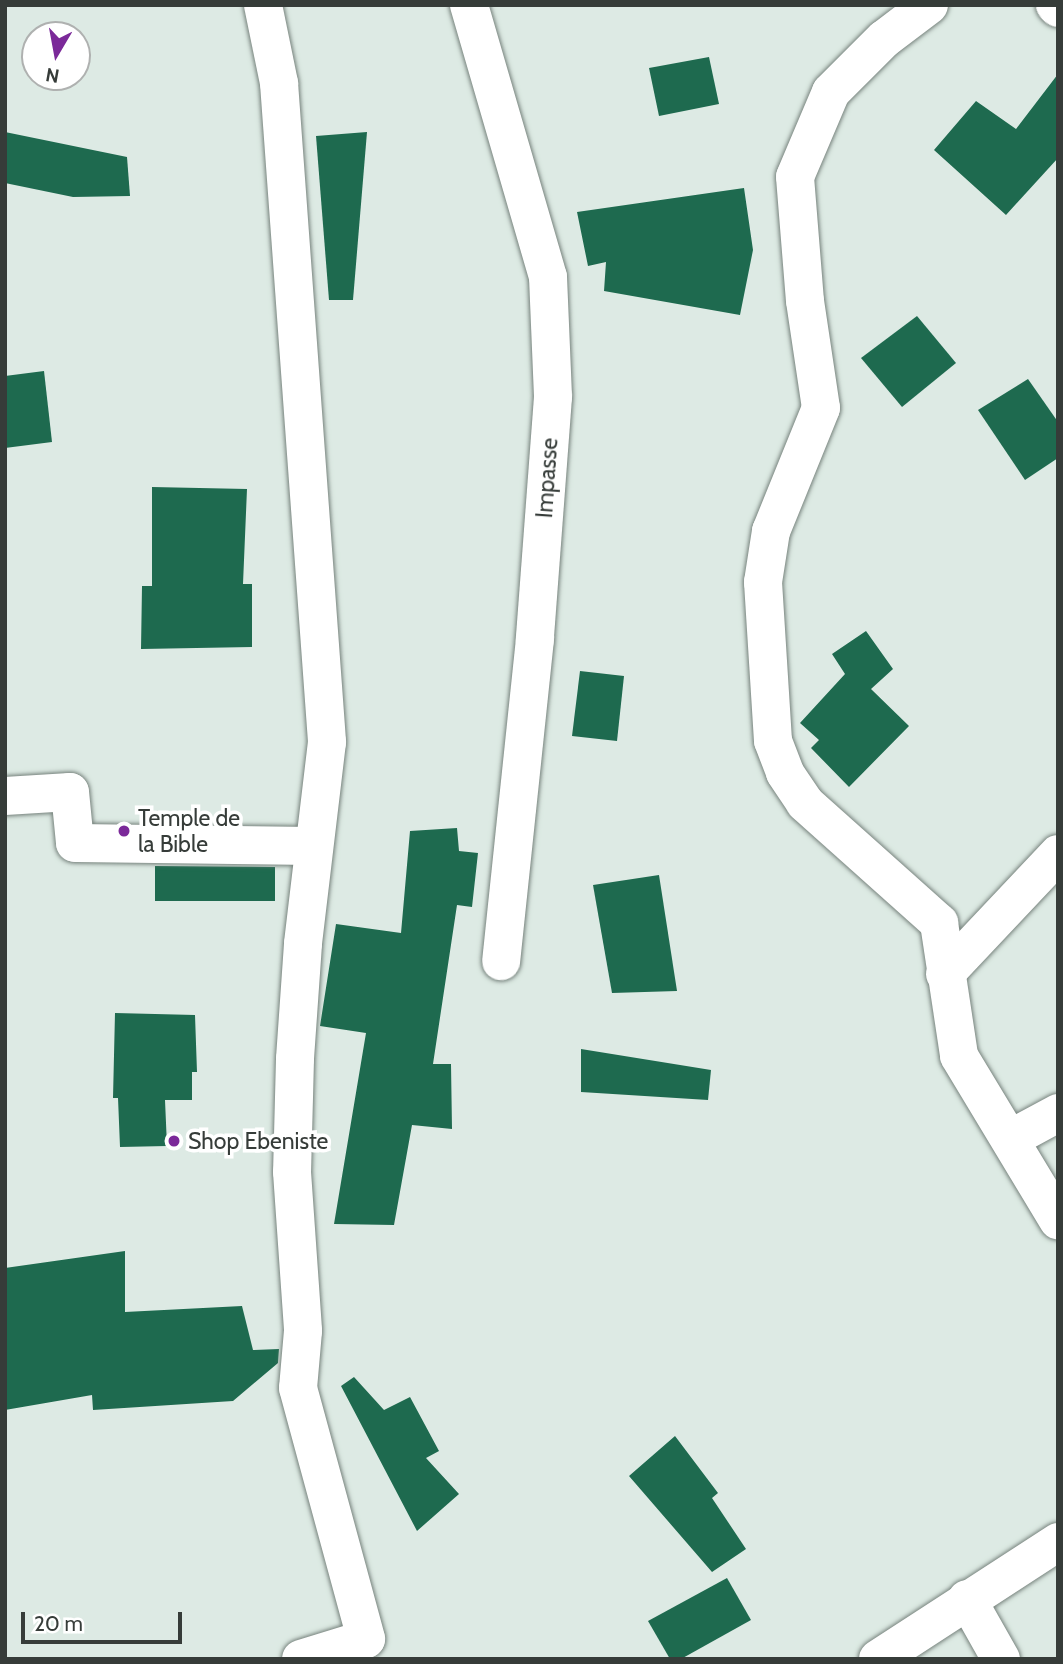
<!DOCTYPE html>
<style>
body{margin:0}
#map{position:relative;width:1063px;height:1664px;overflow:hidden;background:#ddeae4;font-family:Cabin,sans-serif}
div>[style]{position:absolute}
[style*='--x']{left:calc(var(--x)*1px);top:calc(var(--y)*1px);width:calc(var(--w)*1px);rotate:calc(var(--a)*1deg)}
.building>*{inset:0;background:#1e6a4f}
.roads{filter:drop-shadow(0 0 2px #77837d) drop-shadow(0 0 2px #77837d)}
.minor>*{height:38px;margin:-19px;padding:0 19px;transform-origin:19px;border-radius:19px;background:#fff}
.dots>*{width:19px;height:19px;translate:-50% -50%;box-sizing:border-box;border:4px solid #fff;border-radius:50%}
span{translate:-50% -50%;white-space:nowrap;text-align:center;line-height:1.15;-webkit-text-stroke:7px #fff;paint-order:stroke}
.street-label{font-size:23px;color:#363c39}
.poi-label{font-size:23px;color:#363c39}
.left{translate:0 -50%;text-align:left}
.frame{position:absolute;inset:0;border:7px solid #363c39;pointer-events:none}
.north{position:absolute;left:21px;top:21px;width:70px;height:70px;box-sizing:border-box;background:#fff;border:2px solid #afb1b0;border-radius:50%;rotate:190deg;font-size:19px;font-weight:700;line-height:28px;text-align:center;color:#363c39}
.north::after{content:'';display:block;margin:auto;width:24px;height:32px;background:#7b2999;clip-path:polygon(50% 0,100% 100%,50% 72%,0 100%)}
.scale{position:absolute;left:21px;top:1612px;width:161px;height:32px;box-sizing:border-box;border:4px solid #363c39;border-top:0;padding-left:9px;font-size:21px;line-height:24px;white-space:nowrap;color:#363c39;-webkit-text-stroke:5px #fff;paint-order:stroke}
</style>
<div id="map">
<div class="building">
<i style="clip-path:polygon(709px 57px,719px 104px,659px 116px,649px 68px)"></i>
<i style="clip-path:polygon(1058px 74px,1058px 158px,1006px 215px,934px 150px,976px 101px,1016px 129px)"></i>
<i style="clip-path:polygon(5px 132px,127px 157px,130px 196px,73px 197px,5px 183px)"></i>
<i style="clip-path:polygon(367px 132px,353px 300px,329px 300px,316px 136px)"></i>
<i style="clip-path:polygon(744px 188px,753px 250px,740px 315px,604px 291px,606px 262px,588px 266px,577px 212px)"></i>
<i style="clip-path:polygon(917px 316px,956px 363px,902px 407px,861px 358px)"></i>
<i style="clip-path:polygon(44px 371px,52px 442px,5px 448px,5px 376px)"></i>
<i style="clip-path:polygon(1028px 379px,1058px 422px,1058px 458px,1025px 480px,978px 410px)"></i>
<i style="clip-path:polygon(152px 487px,247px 489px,243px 584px,252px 584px,252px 647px,141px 649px,142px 586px,152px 586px)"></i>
<i style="clip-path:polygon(866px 631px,893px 669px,871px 689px,909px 726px,849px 787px,811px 748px,819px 740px,800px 723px,845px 674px,832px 654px)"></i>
<i style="clip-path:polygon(580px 671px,624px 676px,617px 741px,572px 736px)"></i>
<i style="clip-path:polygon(457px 828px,459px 851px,478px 853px,472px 907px,457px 905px,433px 1064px,451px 1064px,452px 1129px,412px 1125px,394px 1225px,334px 1224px,366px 1033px,320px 1026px,336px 924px,401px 933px,410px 831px)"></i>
<i style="clip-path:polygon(155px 866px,275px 867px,275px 901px,155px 901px)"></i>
<i style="clip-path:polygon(659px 875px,677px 991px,612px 993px,593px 885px)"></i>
<i style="clip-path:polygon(115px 1013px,195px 1015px,197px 1072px,192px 1072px,192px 1100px,165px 1100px,167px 1146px,120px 1147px,118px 1098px,113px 1098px)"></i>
<i style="clip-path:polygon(581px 1049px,711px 1070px,708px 1100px,581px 1092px)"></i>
<i style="clip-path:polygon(125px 1251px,125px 1312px,242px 1306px,253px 1350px,279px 1349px,278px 1363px,233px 1401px,93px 1410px,92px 1395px,5px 1410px,5px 1268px)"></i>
<i style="clip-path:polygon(354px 1377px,384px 1410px,410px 1397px,439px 1451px,426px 1458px,459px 1494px,417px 1531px,341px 1386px)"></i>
<i style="clip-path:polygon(675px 1436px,718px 1493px,712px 1498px,746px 1549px,712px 1572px,629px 1476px)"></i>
<i style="clip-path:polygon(727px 1578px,751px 1620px,681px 1659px,670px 1659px,648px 1621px)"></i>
</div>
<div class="roads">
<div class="minor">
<i style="--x:263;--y:5;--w:80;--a:78.4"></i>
<i style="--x:279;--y:83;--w:661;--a:85.83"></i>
<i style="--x:327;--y:742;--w:203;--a:96.8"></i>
<i style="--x:303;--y:944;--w:115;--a:94"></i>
<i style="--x:295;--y:1059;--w:113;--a:91.5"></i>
<i style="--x:292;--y:1172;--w:159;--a:86"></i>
<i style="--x:303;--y:1331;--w:57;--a:95"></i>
<i style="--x:298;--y:1388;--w:260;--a:74.8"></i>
<i style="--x:366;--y:1639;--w:68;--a:162.9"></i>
<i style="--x:469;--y:5;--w:283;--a:73.8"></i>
<i style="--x:548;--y:277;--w:120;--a:87.6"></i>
<i style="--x:553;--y:397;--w:243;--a:94.3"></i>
<i style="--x:535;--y:639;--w:324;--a:96"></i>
<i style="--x:929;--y:5;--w:56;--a:142.9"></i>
<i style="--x:884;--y:39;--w:75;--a:135"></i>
<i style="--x:831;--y:92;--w:92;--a:113"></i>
<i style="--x:795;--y:177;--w:124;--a:85.4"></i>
<i style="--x:805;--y:301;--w:108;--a:81.5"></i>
<i style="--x:821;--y:408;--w:133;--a:112.1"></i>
<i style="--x:771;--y:531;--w:52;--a:98.9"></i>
<i style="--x:763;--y:582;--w:159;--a:86.4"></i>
<i style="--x:773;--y:741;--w:34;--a:69"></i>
<i style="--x:785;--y:773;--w:36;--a:56"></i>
<i style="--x:805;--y:803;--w:180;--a:41.8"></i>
<i style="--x:939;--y:923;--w:134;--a:81.4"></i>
<i style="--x:959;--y:1056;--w:192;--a:58.9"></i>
<i style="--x:1055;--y:5;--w:4;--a:45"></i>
<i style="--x:5;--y:796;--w:65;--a:-3.5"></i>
<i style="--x:70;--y:792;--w:51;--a:84.4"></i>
<i style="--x:75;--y:843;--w:239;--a:0.7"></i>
<i style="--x:945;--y:974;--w:165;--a:-46.7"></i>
<i style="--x:1010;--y:1139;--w:55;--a:-28.4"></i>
<i style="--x:967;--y:1599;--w:69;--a:60.5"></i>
<i style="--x:878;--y:1659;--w:215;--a:-33"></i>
</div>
</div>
<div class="dots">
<i style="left:124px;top:831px;background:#7b2999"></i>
<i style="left:174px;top:1141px;background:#7b2999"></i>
</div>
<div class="street-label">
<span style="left:547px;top:478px;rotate:-86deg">Impasse</span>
</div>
<div class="poi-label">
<span class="left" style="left:138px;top:831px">Temple de<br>la Bible</span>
<span class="left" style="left:188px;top:1141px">Shop Ebeniste</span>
</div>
<div class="frame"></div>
<div class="north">N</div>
<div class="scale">20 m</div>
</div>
